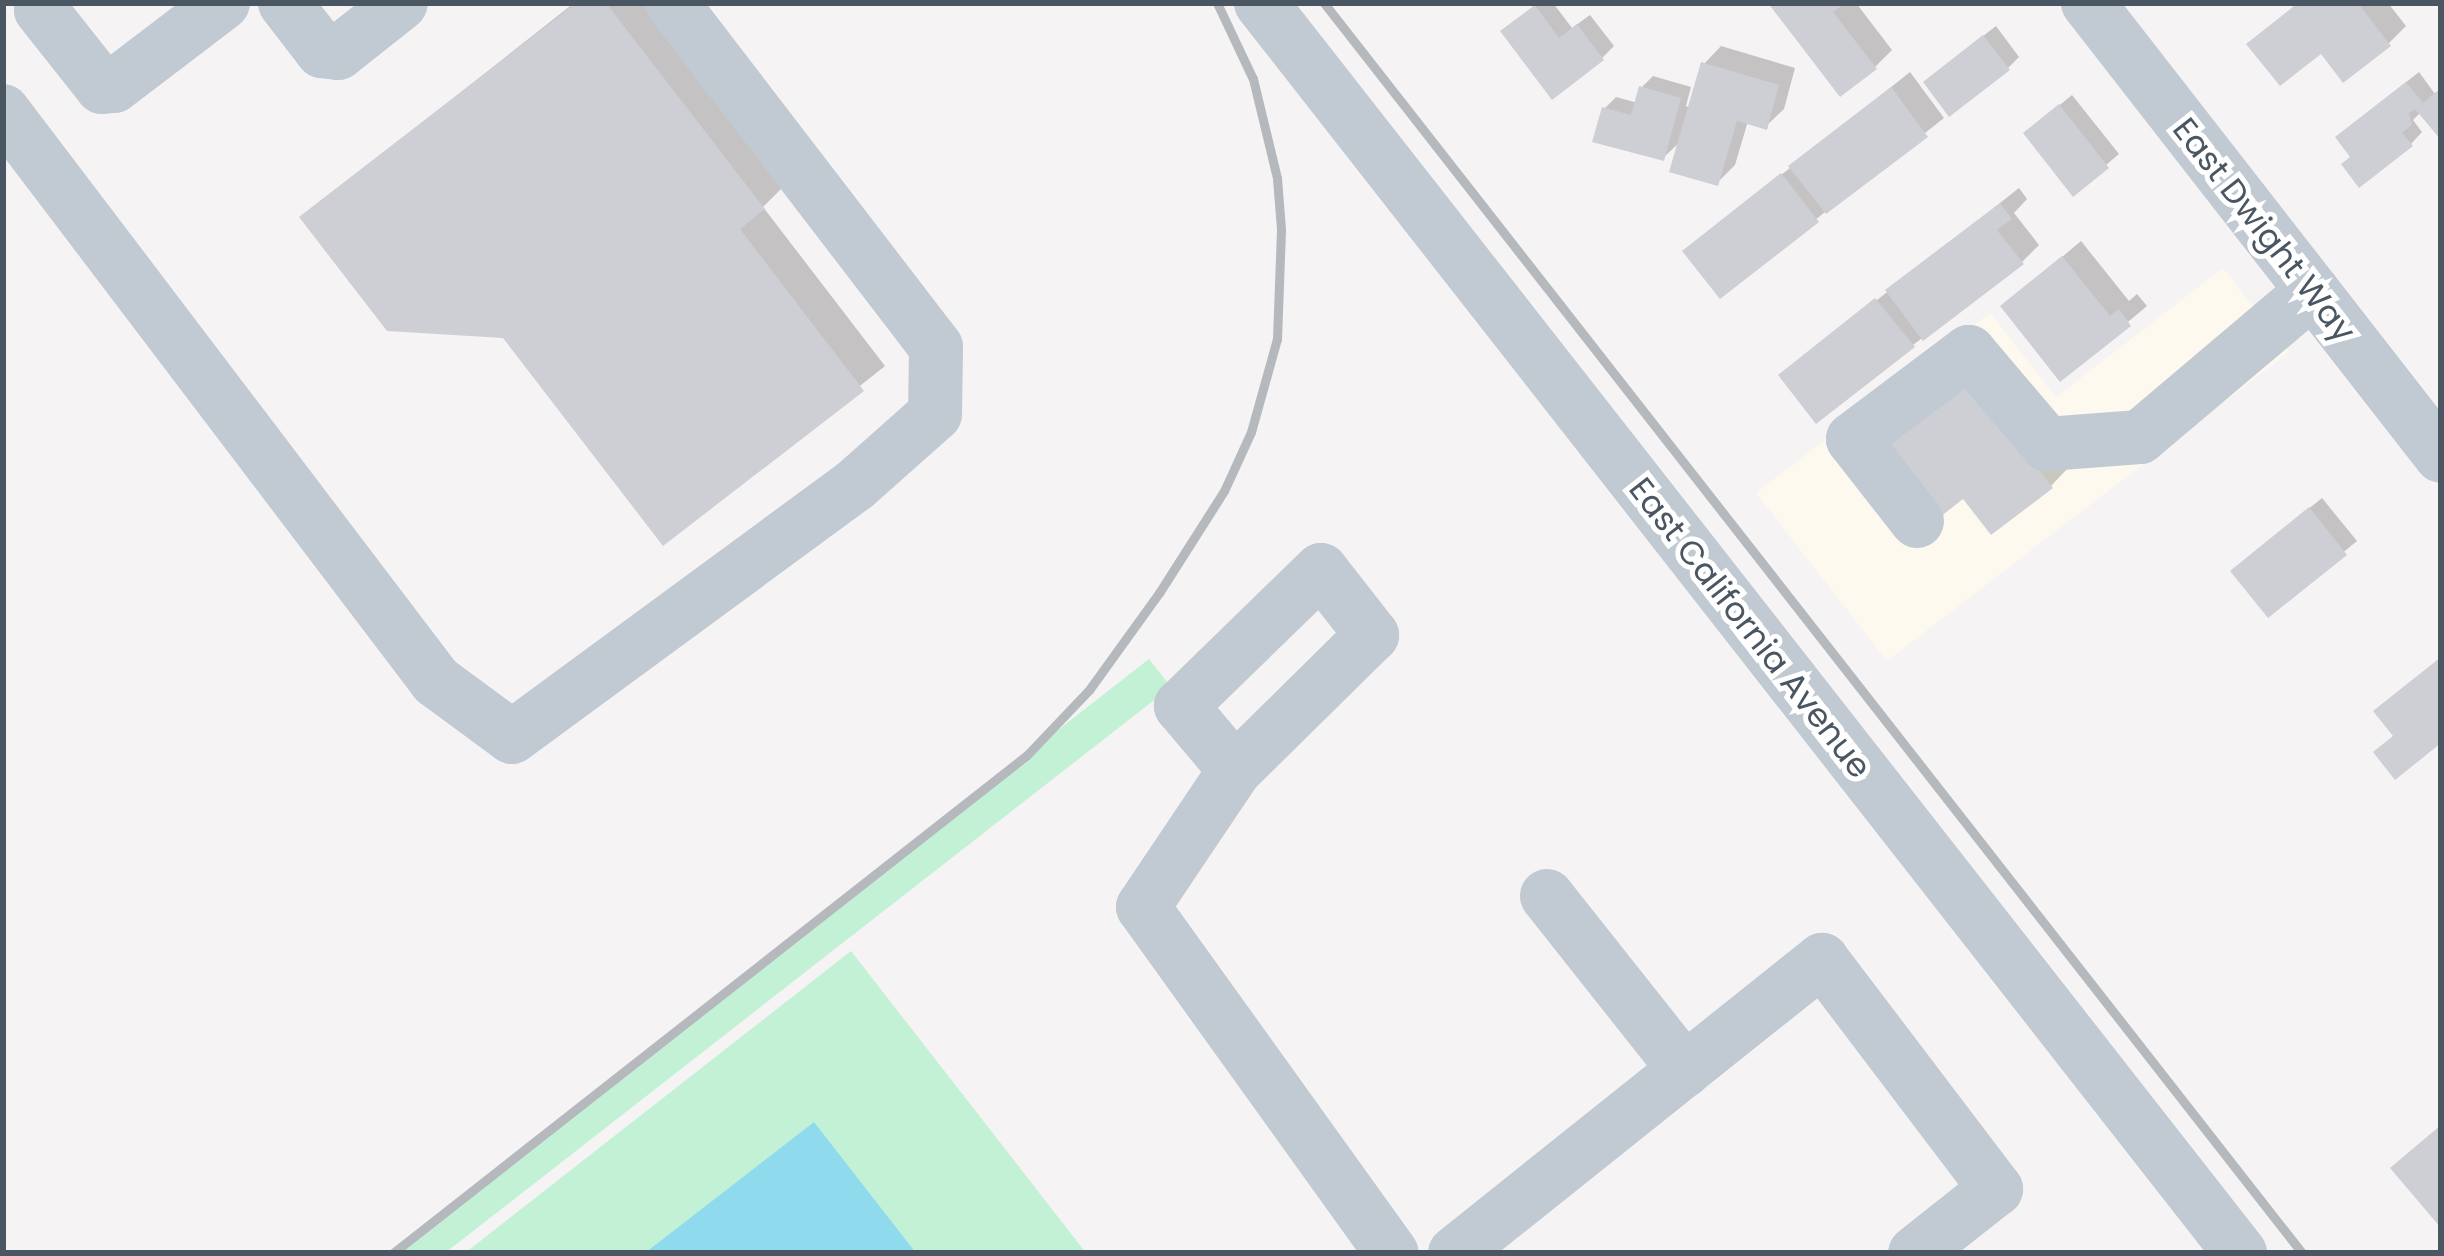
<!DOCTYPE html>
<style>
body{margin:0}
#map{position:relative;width:2444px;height:1256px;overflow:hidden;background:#f5f3f3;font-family:Poppins,sans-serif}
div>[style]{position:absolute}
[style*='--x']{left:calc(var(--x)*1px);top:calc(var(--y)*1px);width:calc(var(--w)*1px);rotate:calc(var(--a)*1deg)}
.commercial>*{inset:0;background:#fdf9ef}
.green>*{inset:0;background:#c3f1d5}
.water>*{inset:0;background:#90daee}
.shadow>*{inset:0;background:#0003}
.building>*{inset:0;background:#cdcfd5}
.minor>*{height:54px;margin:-27px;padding:0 27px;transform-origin:27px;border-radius:27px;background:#c1cad2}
.rail>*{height:9px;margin:-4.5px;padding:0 4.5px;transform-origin:4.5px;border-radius:4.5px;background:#b5b8bd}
span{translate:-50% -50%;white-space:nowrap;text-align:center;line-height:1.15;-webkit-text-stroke:10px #fff;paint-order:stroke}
.street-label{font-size:33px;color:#4a5661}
.frame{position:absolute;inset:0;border:6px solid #4a5661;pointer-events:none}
</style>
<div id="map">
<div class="commercial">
<i style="clip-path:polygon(2223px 268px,2289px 352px,1887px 661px,1756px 493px,1990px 313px,2056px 397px)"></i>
</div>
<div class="green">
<i style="clip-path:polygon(1149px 659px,1171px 687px,445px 1253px,387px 1253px)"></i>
<i style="clip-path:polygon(851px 951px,1086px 1253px,465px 1253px)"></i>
</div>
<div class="water">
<i style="clip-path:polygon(814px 1122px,916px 1253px,645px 1253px)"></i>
</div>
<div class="shadow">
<i style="clip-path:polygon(574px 3px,646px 3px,786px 184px,763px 207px,885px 366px,664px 541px,505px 335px,303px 217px)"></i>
<i style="clip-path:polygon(1538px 3px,1553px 3px,1572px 28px,1590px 15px,1614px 46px,1602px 58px,1516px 20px)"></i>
<i style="clip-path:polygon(1774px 3px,1856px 3px,1892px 50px,1875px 67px)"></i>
<i style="clip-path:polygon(2298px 3px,2388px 3px,2406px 26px,2389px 43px,2321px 49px,2250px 44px)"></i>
<i style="clip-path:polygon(1996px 26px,2019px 57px,2008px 68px,1938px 71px)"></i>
<i style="clip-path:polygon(1721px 46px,1795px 68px,1784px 109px,1766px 126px,1748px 121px,1735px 165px,1717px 183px,1682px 140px,1663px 158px,1604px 109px,1616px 97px,1638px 103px,1641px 88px,1653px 76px,1691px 87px,1686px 106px,1691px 108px,1704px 64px)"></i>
<i style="clip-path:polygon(1910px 72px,1944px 118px,1720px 295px,1686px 251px)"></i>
<i style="clip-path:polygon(2419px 72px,2435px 94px,2441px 89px,2441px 135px,2422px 111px,2413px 120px,2422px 132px,2411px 144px,2353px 156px,2350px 126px)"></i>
<i style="clip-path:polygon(2072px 95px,2119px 154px,2074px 192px,2039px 122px)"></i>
<i style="clip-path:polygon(2019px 188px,2027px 199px,2014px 213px,2039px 245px,2022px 262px,1913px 345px,1782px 375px)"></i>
<i style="clip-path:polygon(2081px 241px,2129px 301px,2137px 294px,2147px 306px,2061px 378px,2004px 306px)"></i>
<i style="clip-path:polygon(1873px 443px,2068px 468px,2051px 486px,1963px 495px)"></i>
<i style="clip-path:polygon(2322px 498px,2357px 541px,2268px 614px,2245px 560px)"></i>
</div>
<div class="building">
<i style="clip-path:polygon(576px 3px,606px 3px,765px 209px,740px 229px,864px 391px,663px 546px,503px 338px,387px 331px,299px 217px)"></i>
<i style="clip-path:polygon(1768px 3px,1845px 3px,1833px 12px,1877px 69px,1840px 97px)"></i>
<i style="clip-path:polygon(2298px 3px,2358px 3px,2391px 46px,2343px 83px,2321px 54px,2280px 86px,2246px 44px)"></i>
<i style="clip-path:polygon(1535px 5px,1559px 38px,1577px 24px,1604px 60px,1552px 100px,1500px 31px)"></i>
<i style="clip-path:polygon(1983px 35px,2010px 70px,1949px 117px,1923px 82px)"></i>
<i style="clip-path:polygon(1701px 62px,1779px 85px,1767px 130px,1737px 121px,1718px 186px,1669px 172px)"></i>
<i style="clip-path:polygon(2406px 82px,2423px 103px,2441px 88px,2441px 140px,2415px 109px,2409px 113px,2412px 125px,2402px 133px,2413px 146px,2359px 188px,2341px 164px,2350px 157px,2335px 137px)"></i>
<i style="clip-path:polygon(1639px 86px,1681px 98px,1664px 161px,1592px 142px,1602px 107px,1631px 115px)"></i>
<i style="clip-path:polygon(1891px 87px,1928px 137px,1826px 214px,1788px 166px)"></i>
<i style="clip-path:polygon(2059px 104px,2109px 168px,2073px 197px,2023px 133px)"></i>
<i style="clip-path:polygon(1781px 173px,1819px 222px,1720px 299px,1682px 251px)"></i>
<i style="clip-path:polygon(2000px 203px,2012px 219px,1997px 230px,2024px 264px,1923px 341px,1885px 290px)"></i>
<i style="clip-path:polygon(2062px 256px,2110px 316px,2119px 309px,2131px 326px,2060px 382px,2000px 306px)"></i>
<i style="clip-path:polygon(1875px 298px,1915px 347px,1816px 424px,1778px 375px)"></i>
<i style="clip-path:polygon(1962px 371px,2053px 488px,1991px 535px,1963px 499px,1931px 524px,1869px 443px)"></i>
<i style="clip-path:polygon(2309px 507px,2347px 555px,2268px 618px,2230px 571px)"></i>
<i style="clip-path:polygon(2441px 657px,2441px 743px,2395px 780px,2373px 752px,2393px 736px,2373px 711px)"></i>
<i style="clip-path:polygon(2441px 1125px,2441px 1228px,2390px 1168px)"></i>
</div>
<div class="minor">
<i style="--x:43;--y:3;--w:7;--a:106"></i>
<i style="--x:41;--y:10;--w:98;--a:51.6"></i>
<i style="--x:102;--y:87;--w:12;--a:-5"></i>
<i style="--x:114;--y:86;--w:137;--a:-37.3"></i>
<i style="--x:285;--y:3;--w:61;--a:52.4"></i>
<i style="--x:322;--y:51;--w:16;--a:7"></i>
<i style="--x:338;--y:53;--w:80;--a:-38.4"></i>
<i style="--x:1261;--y:3;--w:1588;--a:51.93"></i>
<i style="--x:2088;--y:3;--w:574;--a:52.07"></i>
<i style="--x:3;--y:111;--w:716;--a:52.78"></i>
<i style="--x:436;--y:681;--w:94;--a:36.4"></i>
<i style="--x:512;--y:737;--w:424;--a:-36.3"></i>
<i style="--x:854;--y:486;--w:108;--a:-41.6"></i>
<i style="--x:935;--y:414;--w:67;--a:-89.1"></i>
<i style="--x:936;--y:347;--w:434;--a:-127.5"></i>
<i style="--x:1917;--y:521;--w:104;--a:-128"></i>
<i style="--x:1853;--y:439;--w:145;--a:-36.9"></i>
<i style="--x:1969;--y:352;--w:121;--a:49.7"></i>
<i style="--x:2047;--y:444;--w:93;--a:-4.3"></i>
<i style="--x:2140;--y:437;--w:226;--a:-40.2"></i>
<i style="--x:1235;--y:770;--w:84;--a:-130.2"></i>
<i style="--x:1181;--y:706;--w:195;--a:-44.2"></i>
<i style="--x:1321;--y:570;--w:83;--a:51.9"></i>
<i style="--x:1372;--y:635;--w:192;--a:135.4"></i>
<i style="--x:1235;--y:770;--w:165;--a:123.9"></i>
<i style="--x:1143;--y:907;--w:426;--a:54.3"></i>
<i style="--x:1547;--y:896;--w:222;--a:51.6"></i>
<i style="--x:1455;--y:1253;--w:470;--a:-38.6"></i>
<i style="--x:1822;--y:960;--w:288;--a:52.8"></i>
<i style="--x:1996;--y:1189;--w:103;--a:141.7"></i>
</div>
<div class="rail">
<i style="--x:1324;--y:3;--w:1587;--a:51.96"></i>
<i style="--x:393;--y:1253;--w:806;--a:-38.15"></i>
<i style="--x:1027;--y:755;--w:90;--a:-46.4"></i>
<i style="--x:1089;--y:690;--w:120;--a:-54.2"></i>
<i style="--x:1159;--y:593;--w:121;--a:-57.5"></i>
<i style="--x:1224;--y:491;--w:65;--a:-65.4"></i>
<i style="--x:1251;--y:432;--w:97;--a:-74.4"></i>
<i style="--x:1277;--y:339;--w:110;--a:-87.9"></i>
<i style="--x:1281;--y:229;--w:51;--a:-94.5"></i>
<i style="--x:1277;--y:178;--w:102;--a:-103.6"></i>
<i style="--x:1253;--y:79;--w:84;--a:-115.3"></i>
</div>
<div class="street-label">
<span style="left:2264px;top:230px;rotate:52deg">East Dwight Way</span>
<span style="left:1750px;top:628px;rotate:52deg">East California Avenue</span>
</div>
<div class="frame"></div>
</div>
